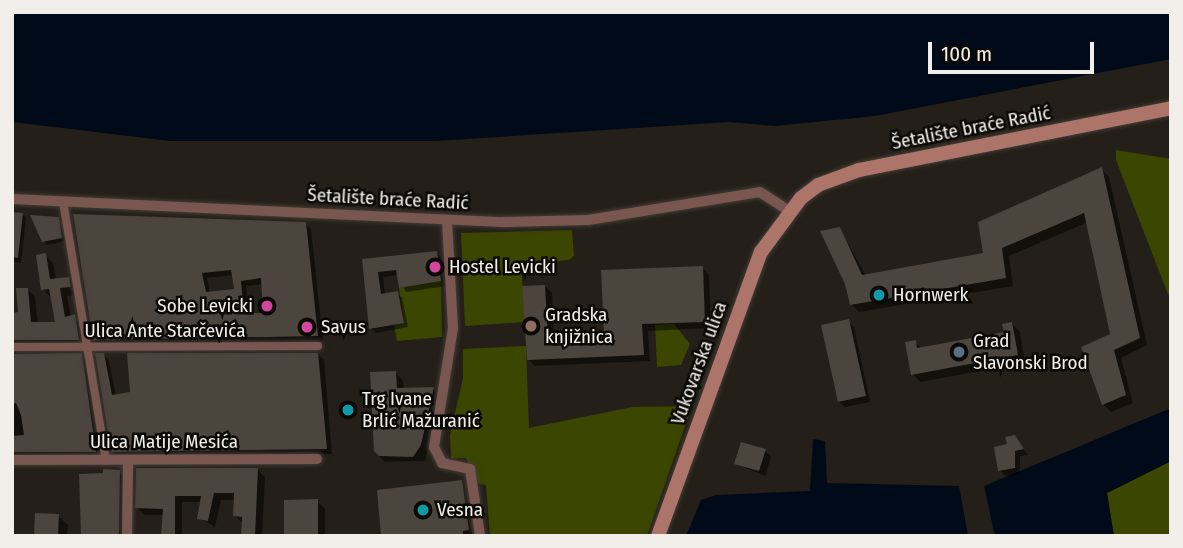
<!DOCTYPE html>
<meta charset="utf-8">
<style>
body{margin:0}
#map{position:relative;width:1183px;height:548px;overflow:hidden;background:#241f18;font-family:"Fira Sans Condensed",sans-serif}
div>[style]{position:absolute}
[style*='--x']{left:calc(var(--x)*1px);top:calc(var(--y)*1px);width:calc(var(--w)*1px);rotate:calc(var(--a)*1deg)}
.green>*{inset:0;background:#3b4601}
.water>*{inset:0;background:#000a19}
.shadow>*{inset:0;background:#0007}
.building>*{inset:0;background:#4b453e}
.roads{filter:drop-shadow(0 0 2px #413c35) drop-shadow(0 0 2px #413c35)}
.pedestrian>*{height:8px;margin:-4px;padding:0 4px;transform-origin:4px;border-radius:4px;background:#795750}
.minor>*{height:10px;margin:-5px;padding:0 5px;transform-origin:5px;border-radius:5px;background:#795750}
.secondary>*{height:14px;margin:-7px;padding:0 7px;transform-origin:7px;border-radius:7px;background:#ad756a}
.dots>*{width:19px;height:19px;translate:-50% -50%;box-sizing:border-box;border:4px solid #0b0906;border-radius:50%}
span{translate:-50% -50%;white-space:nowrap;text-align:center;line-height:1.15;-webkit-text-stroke:5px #0b0906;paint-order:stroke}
.street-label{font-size:19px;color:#f2eee9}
.poi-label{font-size:19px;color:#f2eee9}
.left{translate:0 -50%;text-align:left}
.right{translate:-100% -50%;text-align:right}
.frame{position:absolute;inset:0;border:14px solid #f2eee9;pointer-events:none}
.scale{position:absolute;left:928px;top:42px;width:166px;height:32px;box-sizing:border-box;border:4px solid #f2eee9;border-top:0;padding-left:9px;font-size:21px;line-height:24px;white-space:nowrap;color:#f2eee9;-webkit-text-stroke:5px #0b0906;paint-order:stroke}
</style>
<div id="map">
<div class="green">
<i style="clip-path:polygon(1116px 150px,1171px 159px,1171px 302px,1116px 160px)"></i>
<i style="clip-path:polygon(572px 230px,574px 256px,569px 260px,521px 264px,525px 322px,465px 326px,461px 233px)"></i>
<i style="clip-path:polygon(441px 281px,442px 337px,397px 341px,394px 325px,404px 322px,399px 288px)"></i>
<i style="clip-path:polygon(674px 324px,690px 344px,681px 365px,657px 367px,655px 325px)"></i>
<i style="clip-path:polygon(526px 346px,529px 428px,632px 407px,692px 406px,647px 536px,490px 536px,486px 485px,479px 484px,466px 458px,451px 458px,450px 435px,463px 378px,463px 349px)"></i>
<i style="clip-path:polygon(1171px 461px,1170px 536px,1114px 536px,1107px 493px)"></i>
</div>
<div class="water">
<i style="clip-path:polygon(12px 12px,1171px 12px,1171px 59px,875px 116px,774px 126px,729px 122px,435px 141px,171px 141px,12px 122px)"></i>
<i style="clip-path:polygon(1171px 408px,1171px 461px,1107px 493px,1114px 536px,995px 536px,984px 486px)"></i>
<i style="clip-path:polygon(813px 439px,825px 441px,827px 483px,959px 486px,968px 536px,686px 536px,701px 500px,716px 495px,810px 491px)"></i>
</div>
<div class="shadow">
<i style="clip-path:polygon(1101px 169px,1109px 177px,1147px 345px,1121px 358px,1133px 403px,1111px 412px,1103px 404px,1112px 335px,1088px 222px,1009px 256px,1013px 286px,859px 312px,851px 304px,840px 229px,866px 276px,985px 254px)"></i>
<i style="clip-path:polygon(22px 214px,26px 218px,21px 263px,12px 261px,12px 245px)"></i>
<i style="clip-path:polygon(evenodd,74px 217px,305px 223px,311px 229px,323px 341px,100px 345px,94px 339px,74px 217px,234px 275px,236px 291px,210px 293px,207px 278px,234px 275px,74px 217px,263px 284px,264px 314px,249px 315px,246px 286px,263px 284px)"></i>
<i style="clip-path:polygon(58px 218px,65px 241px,47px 245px,44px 241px)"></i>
<i style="clip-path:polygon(436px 253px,441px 258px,446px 286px,406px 292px,399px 275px,383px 277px,385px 295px,397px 293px,402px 298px,408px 327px,376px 333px,371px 328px,364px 261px)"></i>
<i style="clip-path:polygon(45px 255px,53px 263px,56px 280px,68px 279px,76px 287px,78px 295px,67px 296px,71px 317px,83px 324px,86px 348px,20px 348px,14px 355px,81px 355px,89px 363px,105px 457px,12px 462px,12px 315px,20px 314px,27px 289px,35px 297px,38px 324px,57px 323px,51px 298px,43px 289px)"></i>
<i style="clip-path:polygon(702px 268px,709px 275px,711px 328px,648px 331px,650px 361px,535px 366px,528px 359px,545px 286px,552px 293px,554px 339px,606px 336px)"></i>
<i style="clip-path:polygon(848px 321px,854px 327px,870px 402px,845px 407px,839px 402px)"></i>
<i style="clip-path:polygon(1012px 324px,1020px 332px,1025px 363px,920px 382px,913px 374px,915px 342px,922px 349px,1006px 333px)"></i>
<i style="clip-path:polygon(318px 354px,324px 360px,332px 454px,119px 457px,113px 451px,104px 355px,109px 361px,116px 396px)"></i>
<i style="clip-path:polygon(396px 373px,403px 381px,404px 389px,433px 389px,441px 397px,425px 461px,385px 462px,377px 454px)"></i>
<i style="clip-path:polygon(1014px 437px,1028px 455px,1020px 456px,1020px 474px,1006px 476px,1000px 471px)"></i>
<i style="clip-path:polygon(765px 451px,771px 457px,765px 476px,736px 464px)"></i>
<i style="clip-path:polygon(257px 469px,265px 477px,262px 536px,243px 536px,243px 524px,235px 515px,235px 500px,221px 500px,215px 527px,199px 518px,202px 502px,182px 502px,182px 536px,136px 536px,163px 536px,164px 515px,144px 515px,137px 507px)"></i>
<i style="clip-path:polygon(119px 472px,127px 479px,126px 536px,83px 536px)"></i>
<i style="clip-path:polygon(461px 482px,472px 534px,382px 536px)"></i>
<i style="clip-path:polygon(317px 501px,325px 509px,325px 536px,286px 536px)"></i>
<i style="clip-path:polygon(58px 516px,68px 525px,67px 536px,36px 536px)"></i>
</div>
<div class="building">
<i style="clip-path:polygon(1102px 167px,1140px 338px,1114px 350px,1126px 395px,1102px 405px,1081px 347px,1110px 334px,1084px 213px,1002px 248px,1006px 278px,850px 305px,845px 284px,820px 231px,840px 227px,862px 275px,983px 253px,978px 222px)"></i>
<i style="clip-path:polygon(12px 212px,23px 213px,18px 258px,12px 257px)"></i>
<i style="clip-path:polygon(evenodd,73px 214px,306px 222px,318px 336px,93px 340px,73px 214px,231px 270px,234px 289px,206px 292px,202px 273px,231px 270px,73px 214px,261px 278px,263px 313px,244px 313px,241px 281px,261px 278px)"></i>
<i style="clip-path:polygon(30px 215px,59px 217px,62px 238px,42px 242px)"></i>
<i style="clip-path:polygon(437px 251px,441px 281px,399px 288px,396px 270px,378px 272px,381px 294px,398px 291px,404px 323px,369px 329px,362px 259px)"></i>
<i style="clip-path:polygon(46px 253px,50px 279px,69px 277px,71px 287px,60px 288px,65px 317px,75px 314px,79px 340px,12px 340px,12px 313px,18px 312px,16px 288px,28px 288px,31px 322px,55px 322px,49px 289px,41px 290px,36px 255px)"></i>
<i style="clip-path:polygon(703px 266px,705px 322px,642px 324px,644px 355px,527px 360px,522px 286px,545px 285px,548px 338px,604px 335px,601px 270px)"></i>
<i style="clip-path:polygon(849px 319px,866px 396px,838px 402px,821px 325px)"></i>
<i style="clip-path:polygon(1012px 322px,1018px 355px,911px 375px,905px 342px,916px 340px,917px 348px,1004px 332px,1002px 324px)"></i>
<i style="clip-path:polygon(82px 353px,96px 452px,12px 452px,12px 436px,24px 435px,21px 415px,16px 403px,12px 404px,12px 354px)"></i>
<i style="clip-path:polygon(95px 353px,104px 353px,112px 395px,130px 392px,127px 353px,318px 353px,327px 449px,111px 452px)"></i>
<i style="clip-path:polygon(396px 371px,397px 388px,434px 387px,421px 445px,413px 457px,379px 456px,374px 451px,370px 372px)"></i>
<i style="clip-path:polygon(1015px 435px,1024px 449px,1015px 451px,1015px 468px,998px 471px,994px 447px,1007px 444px,1005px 437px)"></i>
<i style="clip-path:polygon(741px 442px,766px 449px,759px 471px,734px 464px)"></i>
<i style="clip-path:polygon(136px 468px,258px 468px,255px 536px,241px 536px,242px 517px,233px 516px,234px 493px,214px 493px,208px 521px,197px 519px,201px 496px,175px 496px,175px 536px,161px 536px,163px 509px,135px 508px)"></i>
<i style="clip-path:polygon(103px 469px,120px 470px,119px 536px,81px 536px,79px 474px,103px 473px)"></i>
<i style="clip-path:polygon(462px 480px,469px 530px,463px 531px,463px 536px,381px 536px,377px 490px)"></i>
<i style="clip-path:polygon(318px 499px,318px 536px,284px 536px,284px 500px)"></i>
<i style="clip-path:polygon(35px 513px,59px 514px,58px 536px,34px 536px)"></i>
</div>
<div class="roads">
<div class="pedestrian">
<i style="--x:63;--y:201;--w:263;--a:80.6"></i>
<i style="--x:12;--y:347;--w:306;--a:-0.2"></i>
</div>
<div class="minor">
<i style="--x:12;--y:199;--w:491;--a:2.7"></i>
<i style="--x:502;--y:222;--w:86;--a:-1.3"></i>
<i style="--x:588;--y:220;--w:174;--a:-9.2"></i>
<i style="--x:760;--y:192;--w:33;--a:33"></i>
<i style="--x:447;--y:221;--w:107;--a:86.8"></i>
<i style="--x:453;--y:328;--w:121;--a:99.1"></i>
<i style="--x:434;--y:447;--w:18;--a:63"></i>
<i style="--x:442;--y:463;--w:29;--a:12"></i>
<i style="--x:470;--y:469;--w:68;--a:81.5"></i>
<i style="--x:12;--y:460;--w:305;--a:-0.2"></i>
<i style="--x:127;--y:536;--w:76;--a:-89.2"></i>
</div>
<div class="secondary">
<i style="--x:658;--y:536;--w:302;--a:-70.1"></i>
<i style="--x:761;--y:252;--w:67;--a:-53.5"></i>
<i style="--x:801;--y:198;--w:21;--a:-37"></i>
<i style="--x:818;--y:185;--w:44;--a:-20.1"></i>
<i style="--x:859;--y:170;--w:318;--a:-11.2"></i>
</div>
</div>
<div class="dots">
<i style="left:435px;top:267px;background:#d1479c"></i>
<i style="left:879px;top:295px;background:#0f9aa8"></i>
<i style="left:267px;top:306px;background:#d1479c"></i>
<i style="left:531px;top:326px;background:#8d6e63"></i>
<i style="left:307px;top:327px;background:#d1479c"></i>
<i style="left:959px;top:352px;background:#5c6f8a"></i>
<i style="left:348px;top:410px;background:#0f9aa8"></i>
<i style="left:423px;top:510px;background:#0f9aa8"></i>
</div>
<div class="street-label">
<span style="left:971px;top:128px;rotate:-11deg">Šetalište braće Radić</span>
<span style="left:388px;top:199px;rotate:3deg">Šetalište braće Radić</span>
<span style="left:165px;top:331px">Ulica Ante Starčevića</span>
<span style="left:699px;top:363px;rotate:-70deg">Vukovarska ulica</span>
<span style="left:164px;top:442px">Ulica Matije Mesića</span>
</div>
<div class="poi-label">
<span class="left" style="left:449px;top:267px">Hostel Levicki</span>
<span class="left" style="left:893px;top:295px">Hornwerk</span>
<span class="right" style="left:253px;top:306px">Sobe Levicki</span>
<span class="left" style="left:545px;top:326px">Gradska<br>knjižnica</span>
<span class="left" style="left:321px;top:327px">Savus</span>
<span class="left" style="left:973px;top:352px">Grad<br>Slavonski Brod</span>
<span class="left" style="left:362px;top:410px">Trg Ivane<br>Brlić Mažuranić</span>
<span class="left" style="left:437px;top:510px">Vesna</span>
</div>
<div class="frame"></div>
<div class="scale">100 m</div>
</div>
